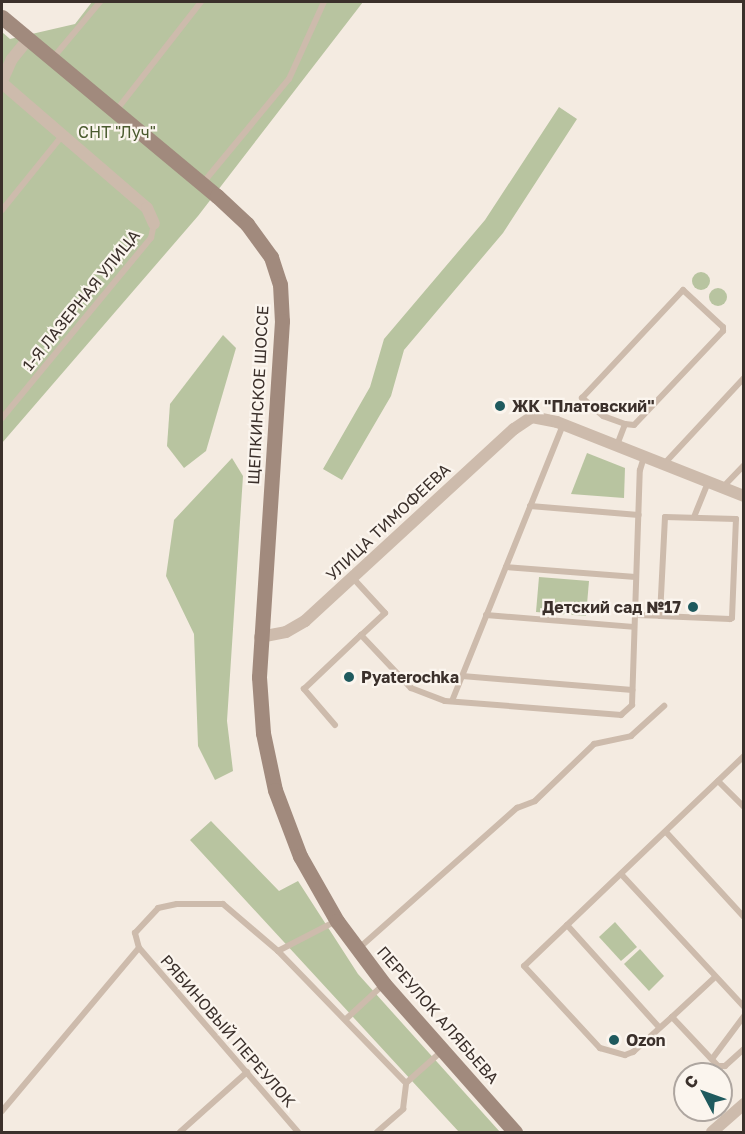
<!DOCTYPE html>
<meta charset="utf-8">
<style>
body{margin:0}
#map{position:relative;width:745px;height:1134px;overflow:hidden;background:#f4ebe1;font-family:"Golos Text",sans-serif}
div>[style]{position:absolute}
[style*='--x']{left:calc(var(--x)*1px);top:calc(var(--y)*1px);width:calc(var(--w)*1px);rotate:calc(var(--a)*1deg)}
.green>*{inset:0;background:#b8c4a0}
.round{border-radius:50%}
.service>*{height:6px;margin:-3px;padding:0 3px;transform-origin:3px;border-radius:3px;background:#cdbbac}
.minor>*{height:12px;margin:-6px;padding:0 6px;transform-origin:6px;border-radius:6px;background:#cdbbac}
.secondary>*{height:15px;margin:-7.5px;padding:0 7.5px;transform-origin:7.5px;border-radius:7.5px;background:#a18a7d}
.dots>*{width:16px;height:16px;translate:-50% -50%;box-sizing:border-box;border:3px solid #fbf5ee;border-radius:50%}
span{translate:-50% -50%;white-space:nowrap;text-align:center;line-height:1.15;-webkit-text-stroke:4.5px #fbf5ee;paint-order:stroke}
.park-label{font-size:16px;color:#4a5a2e}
.street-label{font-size:16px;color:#3b302b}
.poi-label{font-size:16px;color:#3b302b;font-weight:700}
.left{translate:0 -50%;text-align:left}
.right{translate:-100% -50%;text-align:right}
.frame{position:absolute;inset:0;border:3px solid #3b302b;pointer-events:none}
.north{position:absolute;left:673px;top:1062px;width:60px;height:60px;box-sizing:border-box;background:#fbf5ee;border:2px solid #aea6a0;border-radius:50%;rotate:311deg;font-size:16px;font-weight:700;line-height:24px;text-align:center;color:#3b302b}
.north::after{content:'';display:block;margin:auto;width:21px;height:27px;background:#1f5a5e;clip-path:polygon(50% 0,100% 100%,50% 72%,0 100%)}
</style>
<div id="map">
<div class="green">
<i style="clip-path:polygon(92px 2px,363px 2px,198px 216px,2px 443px,2px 32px,10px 39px,75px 24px)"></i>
<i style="clip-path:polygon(559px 107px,577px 119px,503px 233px,404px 350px,391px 396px,342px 480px,323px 469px,370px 387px,384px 339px,485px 220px)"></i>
<i class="round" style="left:692px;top:272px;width:18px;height:18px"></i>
<i class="round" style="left:709px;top:288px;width:18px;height:18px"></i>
<i style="clip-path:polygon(223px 335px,236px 348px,206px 451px,184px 468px,167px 446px,170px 404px)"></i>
<i style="clip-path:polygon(587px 453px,625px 468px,624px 498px,571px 494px)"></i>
<i style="clip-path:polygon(232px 458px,243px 476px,227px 721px,233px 771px,215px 780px,198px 746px,194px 634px,166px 576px,174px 520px)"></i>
<i style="clip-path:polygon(539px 577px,589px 581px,586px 616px,536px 612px)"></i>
<i style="clip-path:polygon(211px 821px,279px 891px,298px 881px,358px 974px,500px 1132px,459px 1132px,190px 840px)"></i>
<i style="clip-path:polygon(615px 922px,637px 947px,621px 961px,599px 937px)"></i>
<i style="clip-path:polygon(640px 949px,664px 976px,649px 991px,624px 964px)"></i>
</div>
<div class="service">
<i style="--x:52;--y:59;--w:75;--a:-49.9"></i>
<i style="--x:115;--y:112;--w:140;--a:-52"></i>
<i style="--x:202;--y:184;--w:136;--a:-50.4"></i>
<i style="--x:289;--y:79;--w:85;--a:-65.6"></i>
<i style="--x:2;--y:210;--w:95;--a:-51"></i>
<i style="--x:2;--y:418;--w:234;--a:-50.4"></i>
<i style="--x:151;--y:238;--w:14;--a:-78"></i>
<i style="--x:617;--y:445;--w:22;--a:-69"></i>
<i style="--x:625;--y:424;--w:23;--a:-160"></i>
<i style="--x:603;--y:416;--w:28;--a:-139"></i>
<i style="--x:582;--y:398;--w:148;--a:-46.9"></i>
<i style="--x:683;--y:290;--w:54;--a:42.8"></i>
<i style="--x:723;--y:327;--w:4;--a:90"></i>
<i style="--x:723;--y:331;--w:129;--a:133.4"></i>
<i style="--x:634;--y:425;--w:9;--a:-174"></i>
<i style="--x:664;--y:464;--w:117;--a:-47.1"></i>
<i style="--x:723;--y:487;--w:30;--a:-46"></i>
<i style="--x:530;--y:506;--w:109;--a:4.7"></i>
<i style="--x:694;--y:517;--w:38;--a:-68"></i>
<i style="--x:506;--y:567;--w:130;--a:4.4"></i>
<i style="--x:352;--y:577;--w:49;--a:47.5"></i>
<i style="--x:385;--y:613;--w:33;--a:137"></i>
<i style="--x:361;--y:635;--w:73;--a:46.7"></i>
<i style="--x:411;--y:688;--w:36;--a:21"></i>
<i style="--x:445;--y:701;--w:177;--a:4.5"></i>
<i style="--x:621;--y:715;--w:15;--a:-42"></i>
<i style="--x:632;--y:705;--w:235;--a:-88.1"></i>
<i style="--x:640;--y:470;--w:14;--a:-73"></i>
<i style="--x:486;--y:615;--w:148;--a:4.6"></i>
<i style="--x:635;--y:615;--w:25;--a:2"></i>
<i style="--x:660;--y:616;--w:70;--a:2.5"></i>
<i style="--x:730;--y:619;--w:2;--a:-27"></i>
<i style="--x:732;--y:618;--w:99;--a:-87.7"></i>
<i style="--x:736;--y:519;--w:71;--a:-178.4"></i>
<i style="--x:665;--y:517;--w:99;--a:92.9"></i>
<i style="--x:462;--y:676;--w:171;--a:4.7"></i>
<i style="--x:452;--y:701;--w:297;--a:-68.1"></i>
<i style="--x:335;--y:725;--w:48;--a:-130.7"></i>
<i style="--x:304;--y:689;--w:79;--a:-43.5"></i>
<i style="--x:744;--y:756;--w:304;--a:136.3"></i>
<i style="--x:524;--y:966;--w:112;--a:47.2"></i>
<i style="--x:600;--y:1048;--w:26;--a:16"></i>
<i style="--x:625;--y:1055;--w:9;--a:-21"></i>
<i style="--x:633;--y:1052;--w:52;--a:-41.9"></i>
<i style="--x:672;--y:1017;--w:67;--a:46.8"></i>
<i style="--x:718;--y:1066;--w:7;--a:0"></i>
<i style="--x:725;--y:1066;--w:25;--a:-42"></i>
<i style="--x:718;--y:781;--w:37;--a:45"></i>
<i style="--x:666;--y:832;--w:115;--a:47.5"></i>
<i style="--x:621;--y:874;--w:181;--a:47.2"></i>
<i style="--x:567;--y:925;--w:137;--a:48"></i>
<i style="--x:358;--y:949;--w:213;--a:-41.6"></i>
<i style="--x:517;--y:808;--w:19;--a:-21"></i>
<i style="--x:535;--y:801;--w:82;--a:-44"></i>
<i style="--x:594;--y:744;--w:38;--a:-12"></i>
<i style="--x:631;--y:736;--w:45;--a:-42.3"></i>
<i style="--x:278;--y:951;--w:65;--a:-27.3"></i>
<i style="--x:672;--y:1017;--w:59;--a:-42.9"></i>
<i style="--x:346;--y:1019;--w:50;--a:-42.6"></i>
<i style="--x:712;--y:1059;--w:54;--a:-53.3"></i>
<i style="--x:2;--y:1111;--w:213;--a:-50"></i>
<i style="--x:180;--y:1132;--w:90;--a:-41.8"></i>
<i style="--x:298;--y:1132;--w:243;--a:-130.8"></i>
<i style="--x:139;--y:948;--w:16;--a:-105"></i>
<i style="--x:135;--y:933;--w:34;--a:-47"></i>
<i style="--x:158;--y:908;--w:19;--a:-12"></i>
<i style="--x:177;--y:904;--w:46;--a:0"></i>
<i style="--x:223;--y:904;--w:72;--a:40.5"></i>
<i style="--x:278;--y:951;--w:184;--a:45.9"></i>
<i style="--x:377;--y:1132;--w:35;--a:-41"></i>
<i style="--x:403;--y:1109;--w:26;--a:-83"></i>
<i style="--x:406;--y:1083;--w:50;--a:-41.7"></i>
</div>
<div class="minor">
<i style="--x:2;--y:81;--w:24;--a:-66"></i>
<i style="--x:12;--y:59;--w:26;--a:-51"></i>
<i style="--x:2;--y:83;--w:191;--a:40.8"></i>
<i style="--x:147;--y:208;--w:17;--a:66"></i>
<i style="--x:260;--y:637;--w:26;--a:-11"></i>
<i style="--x:286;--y:632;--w:22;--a:-30"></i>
<i style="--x:305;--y:621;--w:284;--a:-42.6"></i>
<i style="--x:514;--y:429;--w:22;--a:-34"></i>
<i style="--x:532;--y:417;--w:25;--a:11"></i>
<i style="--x:557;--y:422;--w:201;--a:21.6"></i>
<i style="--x:712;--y:1132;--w:43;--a:-41.2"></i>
</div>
<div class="secondary">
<i style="--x:2;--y:17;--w:280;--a:39.8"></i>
<i style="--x:217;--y:196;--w:41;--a:43"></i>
<i style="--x:247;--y:224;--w:41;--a:54"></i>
<i style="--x:271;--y:257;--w:28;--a:72"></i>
<i style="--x:280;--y:284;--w:37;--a:87"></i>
<i style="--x:282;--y:321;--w:357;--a:93.7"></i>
<i style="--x:259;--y:677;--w:56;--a:85.9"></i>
<i style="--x:263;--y:733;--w:58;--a:78.1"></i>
<i style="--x:275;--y:790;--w:71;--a:69.3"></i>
<i style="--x:300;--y:856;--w:75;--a:60.4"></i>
<i style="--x:337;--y:921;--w:79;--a:53.3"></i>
<i style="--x:384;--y:984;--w:198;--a:48.5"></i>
</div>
<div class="dots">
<i style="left:500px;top:406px;background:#1f5a5e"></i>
<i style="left:693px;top:607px;background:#1f5a5e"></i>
<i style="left:349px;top:677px;background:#1f5a5e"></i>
<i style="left:614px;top:1040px;background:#1f5a5e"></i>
</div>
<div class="park-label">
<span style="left:117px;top:132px">СНТ "Луч"</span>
</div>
<div class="street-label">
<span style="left:81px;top:300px;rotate:-51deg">1-Я ЛАЗЕРНАЯ УЛИЦА</span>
<span style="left:258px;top:395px;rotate:-87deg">ЩЕПКИНСКОЕ ШОССЕ</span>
<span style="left:388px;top:522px;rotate:-43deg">УЛИЦА ТИМОФЕЕВА</span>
<span style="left:438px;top:1015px;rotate:49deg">ПЕРЕУЛОК АЛЯБЬЕВА</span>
<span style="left:228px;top:1031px;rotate:49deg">РЯБИНОВЫЙ ПЕРЕУЛОК</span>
</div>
<div class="poi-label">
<span class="left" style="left:512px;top:406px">ЖК "Платовский"</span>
<span class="right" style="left:681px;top:607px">Детский сад №17</span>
<span class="left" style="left:361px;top:677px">Pyaterochka</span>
<span class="left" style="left:626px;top:1040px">Ozon</span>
</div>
<div class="frame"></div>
<div class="north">С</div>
</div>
